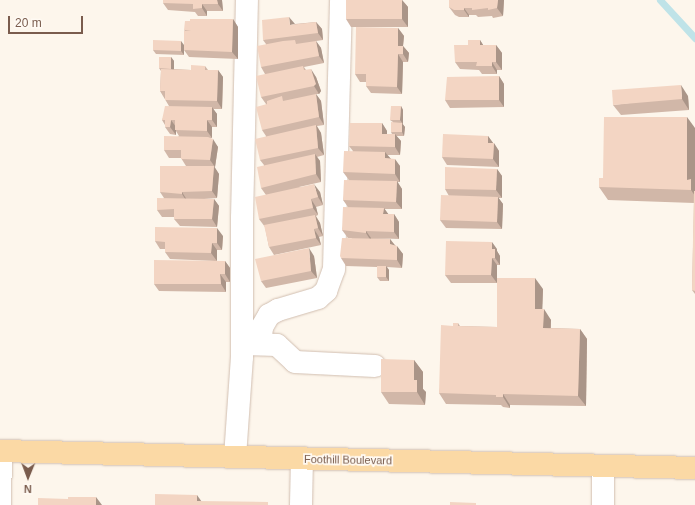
<!DOCTYPE html>
<style>
body{margin:0}
#map{position:relative;width:695px;height:505px;overflow:hidden;background:#fdf6ec;font-family:Helvetica,sans-serif}
div>[style]{position:absolute}
[style*='--x']{left:calc(var(--x)*1px);top:calc(var(--y)*1px);width:calc(var(--w)*1px);rotate:calc(var(--a)*1deg)}
.stream>*{height:7px;margin:-3.5px;padding:0 3.5px;transform-origin:3.5px;border-radius:3.5px;background:#bfe3e8}
.roads{filter:drop-shadow(0 0 1px #d1beb0) drop-shadow(0 0 1px #d1beb0)}
.minor>*{height:22px;margin:-11px;padding:0 11px;transform-origin:11px;border-radius:11px;background:#fff}
.major>*{height:22px;margin:-11px;padding:0 11px;transform-origin:11px;border-radius:11px;background:#fbd9a5}
.wall>*{inset:0;background:#d1b7a8}
.shaded-wall>*{inset:0;background:#aa9588}
.building>*{inset:0;background:#f3d5c3}
span{translate:-50% -50%;white-space:nowrap;text-align:center;line-height:1.15;-webkit-text-stroke:3.5px #fffaf3;paint-order:stroke}
.street-label{font-size:11px;color:#7a5c4d}
.north{position:absolute;left:8px;top:457px;width:40px;height:40px;-webkit-text-stroke:3px #fffaf3;paint-order:stroke;rotate:181deg;font-size:11px;font-weight:700;line-height:16px;text-align:center;color:#7a5c4d}
.north::after{content:'';display:block;margin:auto;width:14px;height:18px;background:#7a5c4d;clip-path:polygon(50% 0,100% 100%,50% 72%,0 100%)}
.scale{position:absolute;left:8px;top:16px;width:75px;height:18px;box-sizing:border-box;border:2px solid #7a5c4d;border-top:0;padding-left:5px;font-size:12px;line-height:14px;white-space:nowrap;color:#7a5c4d;-webkit-text-stroke:3px #fffaf3;paint-order:stroke}
</style>
<div id="map">
<div class="stream">
<i style="--x:660;--y:0;--w:52;--a:47.4"></i>
</div>
<div class="roads">
<div class="minor">
<i style="--x:245;--y:344;--w:32;--a:2"></i>
<i style="--x:277;--y:345;--w:25;--a:43"></i>
<i style="--x:295;--y:362;--w:80;--a:2.9"></i>
<i style="--x:260;--y:344;--w:17;--a:-83"></i>
<i style="--x:262;--y:327;--w:14;--a:-60"></i>
<i style="--x:269;--y:315;--w:10;--a:-29"></i>
<i style="--x:278;--y:310;--w:42;--a:-16.7"></i>
<i style="--x:318;--y:298;--w:11;--a:-41"></i>
<i style="--x:326;--y:291;--w:23;--a:-70"></i>
<i style="--x:334;--y:269;--w:269;--a:-88.5"></i>
<i style="--x:235;--y:457;--w:100;--a:-86"></i>
<i style="--x:242;--y:357;--w:139;--a:-90"></i>
<i style="--x:242;--y:218;--w:218;--a:-88.7"></i>
<i style="--x:0;--y:505;--w:54;--a:-88.9"></i>
<i style="--x:301;--y:505;--w:46;--a:-88.8"></i>
<i style="--x:603;--y:505;--w:39;--a:-90"></i>
</div>
<div class="major">
<i style="--x:0;--y:451;--w:695;--a:1.4"></i>
</div>
</div>
<div class="wall">
<i style="clip-path:polygon(222px 0,223px 11px,207px 11px,207px 16px,198px 16px,195px 12px,168px 10px,163px 3px)"></i>
<i style="clip-path:polygon(402px 0,408px 7px,408px 27px,351px 27px,346px 19px)"></i>
<i style="clip-path:polygon(504px 0,503px 16px,493px 18px,492px 16px,478px 17px,476px 15px,469px 15px,469px 17px,459px 17px,455px 15px,449px 7px)"></i>
<i style="clip-path:polygon(233px 19px,238px 27px,238px 59px,189px 57px,184px 50px,185px 31px,184px 30px)"></i>
<i style="clip-path:polygon(316px 22px,322px 29px,323px 40px,316px 41px,321px 48px,324px 63px,304px 67px,306px 70px,316px 77px,321px 91px,319px 94px,316px 94px,321px 101px,324px 125px,317px 126px,321px 133px,324px 155px,317px 157px,320px 161px,321px 182px,299px 187px,320px 192px,323px 205px,316px 207px,318px 215px,316px 216px,320px 223px,323px 236px,319px 237px,321px 245px,274px 255px,269px 247px,265px 227px,259px 219px,266px 195px,261px 188px,264px 165px,260px 160px,266px 136px,262px 130px,266px 104px,261px 97px,265px 74px,261px 67px,266px 44px,263px 40px,295px 24px)"></i>
<i style="clip-path:polygon(398px 28px,404px 36px,403px 46px,409px 53px,408px 62px,403px 62px,402px 94px,371px 93px,366px 86px,366px 82px,360px 82px,355px 74px)"></i>
<i style="clip-path:polygon(480px 40px,483px 45px,496px 45px,502px 53px,502px 70px,497px 70px,497px 74px,482px 74px,479px 70px,460px 69px,455px 62px,468px 45px)"></i>
<i style="clip-path:polygon(181px 41px,184px 55px,156px 54px,153px 50px)"></i>
<i style="clip-path:polygon(171px 57px,174px 61px,174px 69px,191px 70px,205px 66px,208px 70px,218px 70px,223px 77px,222px 109px,213px 109px,217px 114px,217px 127px,212px 127px,212px 138px,210px 138px,218px 147px,215px 167px,214px 167px,219px 174px,217px 198px,204px 199px,214px 199px,219px 206px,217px 227px,180px 226px,174px 219px,174px 217px,162px 217px,157px 210px,164px 198px,160px 192px,186px 166px,181px 158px,169px 158px,164px 150px,179px 136px,176px 131px,176px 135px,170px 134px,165px 127px,165px 125px,162px 120px,169px 106px,160px 91px,161px 71px,159px 68px)"></i>
<i style="clip-path:polygon(499px 76px,504px 84px,504px 107px,450px 108px,445px 100px)"></i>
<i style="clip-path:polygon(688px 96px,689px 110px,621px 115px,613px 105px)"></i>
<i style="clip-path:polygon(401px 106px,403px 110px,403px 124px,402px 124px,405px 127px,404px 136px,396px 136px,401px 141px,400px 155px,387px 155px,390px 158px,400px 166px,400px 182px,397px 182px,402px 189px,402px 209px,384px 209px,388px 214px,394px 214px,399px 222px,399px 239px,371px 238px,390px 239px,395px 245px,403px 254px,402px 268px,387px 267px,389px 270px,389px 281px,380px 281px,377px 277px,377px 267px,346px 266px,341px 258px,352px 238px,348px 238px,342px 230px,348px 207px,343px 200px,349px 180px,343px 172px,353px 151px,349px 146px,382px 123px,387px 131px,387px 134px,392px 134px,391px 132px,393px 122px,390px 120px)"></i>
<i style="clip-path:polygon(695px 128px,695px 294px,692px 290px,694px 203px,608px 200px,599px 187px)"></i>
<i style="clip-path:polygon(488px 136px,499px 151px,499px 167px,447px 165px,442px 157px)"></i>
<i style="clip-path:polygon(497px 169px,502px 176px,502px 198px,498px 198px,503px 204px,502px 229px,446px 228px,440px 220px,449px 196px,445px 189px)"></i>
<i style="clip-path:polygon(223px 236px,222px 250px,217px 250px,217px 261px,225px 261px,230px 268px,230px 282px,226px 282px,226px 292px,159px 291px,154px 284px,215px 261px,170px 259px,165px 252px,165px 249px,160px 249px,155px 241px)"></i>
<i style="clip-path:polygon(497px 249px,497px 251px,500px 256px,500px 265px,497px 265px,497px 283px,451px 283px,445px 275px)"></i>
<i style="clip-path:polygon(314px 256px,317px 278px,266px 288px,261px 281px)"></i>
<i style="clip-path:polygon(543px 289px,542px 309px,551px 320px,551px 328px,580px 329px,587px 339px,586px 406px,510px 405px,510px 408px,503px 407px,501px 405px,446px 404px,439px 393px,453px 326px,458px 323px,460px 326px,497px 327px)"></i>
<i style="clip-path:polygon(414px 360px,423px 372px,423px 389px,426px 392px,425px 405px,389px 404px,381px 392px)"></i>
</div>
<div class="shaded-wall">
<i style="clip-path:polygon(217px 0,222px 0,223px 11px,218px 4px)"></i>
<i style="clip-path:polygon(402px 0,408px 7px,408px 27px,402px 19px)"></i>
<i style="clip-path:polygon(498px 0,504px 0,503px 16px,497px 8px)"></i>
<i style="clip-path:polygon(202px 4px,207px 11px,207px 16px,202px 8px)"></i>
<i style="clip-path:polygon(464px 8px,469px 15px,469px 17px,464px 10px)"></i>
<i style="clip-path:polygon(289px 17px,295px 24px,290px 25px)"></i>
<i style="clip-path:polygon(233px 19px,238px 27px,238px 59px,232px 52px)"></i>
<i style="clip-path:polygon(316px 22px,322px 29px,323px 40px,318px 33px)"></i>
<i style="clip-path:polygon(398px 28px,404px 36px,403px 46px,409px 53px,408px 62px,398px 46px)"></i>
<i style="clip-path:polygon(480px 40px,485px 48px,480px 45px)"></i>
<i style="clip-path:polygon(181px 41px,184px 45px,184px 55px,181px 51px)"></i>
<i style="clip-path:polygon(316px 41px,321px 48px,324px 63px,319px 56px)"></i>
<i style="clip-path:polygon(496px 45px,502px 53px,502px 70px,496px 62px)"></i>
<i style="clip-path:polygon(398px 54px,403px 62px,402px 94px,397px 87px)"></i>
<i style="clip-path:polygon(171px 57px,174px 61px,174px 73px,171px 69px)"></i>
<i style="clip-path:polygon(492px 62px,497px 70px,497px 74px,492px 66px)"></i>
<i style="clip-path:polygon(311px 69px,316px 77px,321px 91px,319px 94px,314px 86px)"></i>
<i style="clip-path:polygon(218px 70px,223px 77px,222px 109px,217px 101px)"></i>
<i style="clip-path:polygon(499px 76px,504px 84px,504px 107px,499px 100px)"></i>
<i style="clip-path:polygon(681px 85px,688px 96px,689px 110px,682px 99px)"></i>
<i style="clip-path:polygon(316px 94px,321px 101px,324px 125px,319px 117px)"></i>
<i style="clip-path:polygon(401px 106px,403px 110px,403px 124px,400px 120px)"></i>
<i style="clip-path:polygon(212px 107px,217px 114px,217px 127px,212px 120px)"></i>
<i style="clip-path:polygon(687px 117px,695px 128px,695px 196px,691px 190px,687px 180px)"></i>
<i style="clip-path:polygon(171px 120px,176px 127px,176px 135px,170px 127px)"></i>
<i style="clip-path:polygon(207px 120px,212px 127px,212px 138px,207px 131px)"></i>
<i style="clip-path:polygon(382px 123px,387px 131px,387px 141px,382px 134px)"></i>
<i style="clip-path:polygon(402px 123px,405px 127px,404px 136px,402px 132px)"></i>
<i style="clip-path:polygon(316px 125px,321px 133px,324px 155px,318px 148px)"></i>
<i style="clip-path:polygon(395px 134px,401px 141px,400px 155px,395px 147px)"></i>
<i style="clip-path:polygon(488px 136px,493px 143px,488px 143px)"></i>
<i style="clip-path:polygon(213px 139px,218px 147px,215px 167px,210px 160px)"></i>
<i style="clip-path:polygon(494px 143px,499px 151px,499px 167px,493px 159px)"></i>
<i style="clip-path:polygon(385px 152px,391px 159px,385px 158px)"></i>
<i style="clip-path:polygon(315px 154px,320px 161px,321px 182px,316px 174px)"></i>
<i style="clip-path:polygon(395px 159px,400px 166px,400px 182px,395px 174px)"></i>
<i style="clip-path:polygon(214px 166px,219px 174px,217px 198px,212px 191px)"></i>
<i style="clip-path:polygon(497px 169px,502px 176px,502px 198px,496px 190px)"></i>
<i style="clip-path:polygon(397px 181px,402px 189px,402px 209px,396px 202px)"></i>
<i style="clip-path:polygon(314px 184px,320px 192px,323px 205px,318px 197px)"></i>
<i style="clip-path:polygon(182px 192px,187px 200px,187px 202px,182px 194px)"></i>
<i style="clip-path:polygon(498px 197px,503px 204px,502px 229px,497px 222px)"></i>
<i style="clip-path:polygon(214px 199px,219px 206px,217px 227px,212px 219px)"></i>
<i style="clip-path:polygon(311px 199px,316px 207px,318px 215px,313px 208px)"></i>
<i style="clip-path:polygon(384px 208px,389px 215px,383px 214px)"></i>
<i style="clip-path:polygon(394px 214px,399px 222px,399px 239px,394px 232px)"></i>
<i style="clip-path:polygon(315px 215px,320px 223px,323px 236px,318px 228px)"></i>
<i style="clip-path:polygon(217px 228px,223px 236px,222px 250px,217px 243px)"></i>
<i style="clip-path:polygon(314px 229px,319px 237px,321px 245px,316px 238px)"></i>
<i style="clip-path:polygon(366px 231px,371px 238px,371px 241px,366px 233px)"></i>
<i style="clip-path:polygon(390px 239px,396px 247px,390px 244px)"></i>
<i style="clip-path:polygon(492px 242px,497px 249px,497px 251px,500px 256px,500px 265px,495px 258px,492px 249px)"></i>
<i style="clip-path:polygon(212px 243px,217px 250px,217px 261px,211px 253px)"></i>
<i style="clip-path:polygon(397px 246px,403px 254px,402px 268px,397px 260px)"></i>
<i style="clip-path:polygon(309px 248px,314px 256px,317px 278px,311px 271px)"></i>
<i style="clip-path:polygon(492px 258px,497px 265px,497px 283px,491px 275px)"></i>
<i style="clip-path:polygon(225px 261px,230px 268px,230px 282px,225px 274px)"></i>
<i style="clip-path:polygon(386px 266px,389px 270px,389px 281px,386px 277px)"></i>
<i style="clip-path:polygon(220px 274px,226px 282px,226px 292px,221px 284px)"></i>
<i style="clip-path:polygon(535px 278px,543px 289px,542px 319px,535px 309px)"></i>
<i style="clip-path:polygon(544px 309px,551px 320px,550px 338px,543px 328px)"></i>
<i style="clip-path:polygon(580px 329px,587px 339px,586px 406px,578px 396px)"></i>
<i style="clip-path:polygon(414px 360px,423px 372px,423px 389px,426px 392px,425px 405px,417px 392px,414px 380px)"></i>
<i style="clip-path:polygon(503px 394px,510px 405px,510px 408px,503px 397px)"></i>
<i style="clip-path:polygon(197px 495px,204px 505px,197px 501px)"></i>
<i style="clip-path:polygon(96px 497px,102px 505px,96px 505px)"></i>
</div>
<div class="building">
<i style="clip-path:polygon(163px 0,217px 0,218px 4px,202px 4px,202px 8px,193px 9px,193px 4px,163px 3px)"></i>
<i style="clip-path:polygon(346px 0,402px 0,402px 19px,346px 19px)"></i>
<i style="clip-path:polygon(449px 0,498px 0,497px 8px,488px 10px,488px 8px,472px 10px,472px 8px,464px 8px,464px 10px,454px 10px,449px 7px)"></i>
<i style="clip-path:polygon(289px 17px,290px 25px,316px 22px,318px 33px,263px 40px,262px 20px)"></i>
<i style="clip-path:polygon(190px 19px,233px 19px,232px 52px,184px 50px,184px 31px,191px 31px,184px 30px,185px 21px,190px 21px)"></i>
<i style="clip-path:polygon(356px 27px,398px 28px,398px 46px,403px 46px,403px 54px,398px 54px,397px 87px,366px 86px,366px 74px,355px 74px)"></i>
<i style="clip-path:polygon(153px 40px,181px 41px,181px 51px,153px 50px)"></i>
<i style="clip-path:polygon(295px 40px,296px 44px,316px 41px,319px 56px,261px 67px,257px 46px,283px 41px)"></i>
<i style="clip-path:polygon(468px 40px,480px 40px,480px 45px,496px 45px,496px 62px,492px 62px,492px 66px,476px 66px,477px 62px,455px 62px,454px 45px,468px 45px)"></i>
<i style="clip-path:polygon(159px 57px,171px 57px,171px 69px,159px 68px)"></i>
<i style="clip-path:polygon(191px 65px,205px 66px,205px 70px,218px 70px,217px 101px,165px 100px,165px 91px,160px 91px,161px 69px,191px 70px)"></i>
<i style="clip-path:polygon(303px 66px,304px 70px,311px 69px,316px 84px,314px 86px,261px 97px,256px 76px)"></i>
<i style="clip-path:polygon(499px 76px,499px 100px,445px 100px,447px 77px)"></i>
<i style="clip-path:polygon(681px 85px,682px 99px,613px 105px,612px 90px)"></i>
<i style="clip-path:polygon(316px 94px,319px 117px,262px 130px,256px 107px,267px 104px,267px 101px,282px 96px,283px 101px)"></i>
<i style="clip-path:polygon(165px 106px,212px 107px,212px 120px,207px 120px,207px 131px,175px 130px,175px 120px,171px 120px,170px 127px,165px 127px,165px 120px,162px 120px)"></i>
<i style="clip-path:polygon(391px 106px,401px 106px,400px 120px,390px 120px)"></i>
<i style="clip-path:polygon(604px 117px,687px 117px,687px 180px,691px 179px,691px 190px,599px 187px,599px 178px,603px 178px)"></i>
<i style="clip-path:polygon(391px 122px,402px 123px,402px 132px,391px 132px)"></i>
<i style="clip-path:polygon(350px 123px,382px 123px,382px 134px,395px 134px,395px 147px,349px 146px)"></i>
<i style="clip-path:polygon(316px 125px,318px 148px,260px 160px,255px 139px)"></i>
<i style="clip-path:polygon(443px 134px,488px 136px,488px 143px,494px 143px,493px 159px,442px 157px)"></i>
<i style="clip-path:polygon(164px 136px,208px 137px,213px 139px,210px 160px,181px 159px,181px 150px,164px 150px)"></i>
<i style="clip-path:polygon(344px 151px,385px 152px,385px 158px,395px 159px,395px 174px,343px 172px)"></i>
<i style="clip-path:polygon(315px 154px,316px 174px,261px 188px,257px 167px)"></i>
<i style="clip-path:polygon(160px 166px,214px 166px,212px 191px,182px 192px,182px 194px,160px 192px)"></i>
<i style="clip-path:polygon(445px 167px,497px 169px,496px 190px,445px 189px)"></i>
<i style="clip-path:polygon(344px 180px,397px 181px,396px 202px,343px 200px)"></i>
<i style="clip-path:polygon(314px 184px,318px 197px,311px 199px,313px 208px,259px 219px,255px 197px)"></i>
<i style="clip-path:polygon(694px 191px,695px 191px,695px 291px,692px 290px)"></i>
<i style="clip-path:polygon(441px 195px,498px 197px,497px 222px,440px 220px)"></i>
<i style="clip-path:polygon(157px 198px,214px 199px,212px 219px,174px 219px,174px 209px,157px 210px)"></i>
<i style="clip-path:polygon(343px 207px,384px 208px,383px 214px,394px 214px,394px 232px,366px 231px,366px 233px,342px 230px)"></i>
<i style="clip-path:polygon(315px 215px,318px 228px,314px 229px,316px 238px,269px 247px,264px 225px)"></i>
<i style="clip-path:polygon(155px 227px,217px 228px,217px 243px,212px 243px,211px 253px,165px 252px,165px 242px,155px 241px)"></i>
<i style="clip-path:polygon(342px 238px,390px 239px,390px 244px,397px 246px,397px 260px,341px 258px,340px 256px)"></i>
<i style="clip-path:polygon(446px 241px,492px 242px,492px 249px,495px 249px,495px 258px,492px 258px,491px 275px,445px 275px)"></i>
<i style="clip-path:polygon(309px 248px,311px 271px,261px 281px,255px 259px)"></i>
<i style="clip-path:polygon(154px 260px,225px 261px,225px 274px,220px 274px,221px 284px,154px 284px)"></i>
<i style="clip-path:polygon(377px 266px,386px 266px,386px 277px,377px 277px)"></i>
<i style="clip-path:polygon(497px 278px,535px 278px,535px 309px,544px 309px,543px 328px,580px 329px,578px 396px,503px 394px,503px 397px,496px 397px,496px 395px,439px 393px,441px 325px,453px 326px,453px 323px,458px 323px,458px 326px,497px 327px)"></i>
<i style="clip-path:polygon(381px 359px,414px 360px,414px 380px,417px 380px,417px 392px,381px 392px)"></i>
<i style="clip-path:polygon(155px 494px,197px 495px,197px 501px,268px 502px,268px 505px,155px 505px)"></i>
<i style="clip-path:polygon(68px 497px,96px 497px,96px 505px,68px 505px)"></i>
<i style="clip-path:polygon(38px 498px,68px 499px,68px 505px,38px 505px)"></i>
<i style="clip-path:polygon(450px 502px,476px 503px,476px 505px,450px 505px)"></i>
</div>
<div class="street-label">
<span style="left:348px;top:460px;rotate:1deg">Foothill Boulevard</span>
</div>
<div class="north">N</div>
<div class="scale">20 m</div>
</div>
